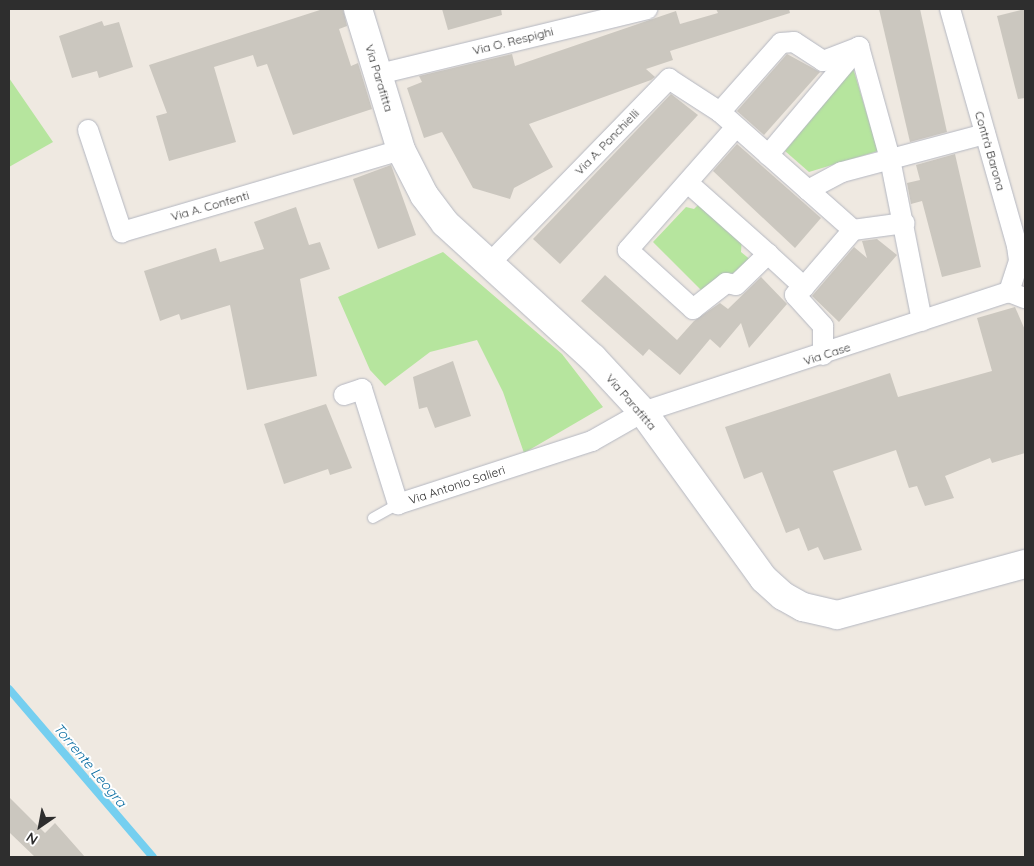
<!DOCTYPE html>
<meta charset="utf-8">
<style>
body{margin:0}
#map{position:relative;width:1034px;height:866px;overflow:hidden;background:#efe9e1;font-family:Quicksand,sans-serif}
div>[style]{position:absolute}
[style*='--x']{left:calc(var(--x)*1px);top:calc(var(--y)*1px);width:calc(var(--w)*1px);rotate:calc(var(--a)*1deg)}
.green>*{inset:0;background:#b6e59e}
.stream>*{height:8px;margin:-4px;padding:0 4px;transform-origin:4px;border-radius:4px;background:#75cff0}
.building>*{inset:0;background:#cbc7bf}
.roads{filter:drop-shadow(0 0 1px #b4b7c1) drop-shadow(0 0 1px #b4b7c1)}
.lane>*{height:10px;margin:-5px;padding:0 5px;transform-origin:5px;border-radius:5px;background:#fff}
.street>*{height:20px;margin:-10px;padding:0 10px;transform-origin:10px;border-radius:10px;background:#fff}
.secondary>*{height:28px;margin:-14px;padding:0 14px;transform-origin:14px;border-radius:14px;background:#fff}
span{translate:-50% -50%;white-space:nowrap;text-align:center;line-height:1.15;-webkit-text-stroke:4px #fff;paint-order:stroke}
.street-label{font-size:12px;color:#2e2e2e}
.water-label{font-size:14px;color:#0d6fa3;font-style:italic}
.frame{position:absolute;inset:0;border:10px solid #2e2e2e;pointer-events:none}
.north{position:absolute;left:15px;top:801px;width:50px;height:50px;-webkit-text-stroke:4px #fff;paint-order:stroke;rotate:213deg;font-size:14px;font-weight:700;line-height:20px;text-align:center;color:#2e2e2e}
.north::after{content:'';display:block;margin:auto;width:18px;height:22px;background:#2e2e2e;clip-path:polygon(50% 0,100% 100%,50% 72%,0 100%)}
</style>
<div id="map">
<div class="green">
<i style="clip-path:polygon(853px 68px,878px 151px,809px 172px,785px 151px)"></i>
<i style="clip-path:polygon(9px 78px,53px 142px,9px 167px)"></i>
<i style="clip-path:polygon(702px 201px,742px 237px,741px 252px,752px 261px,703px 292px,653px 242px,686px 207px,694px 209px)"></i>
<i style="clip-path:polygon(443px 252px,562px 354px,603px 407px,524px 453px,503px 392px,477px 340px,430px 352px,385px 386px,370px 370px,338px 297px)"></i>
</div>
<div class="stream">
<i style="--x:9;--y:689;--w:221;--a:49.4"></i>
</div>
<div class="building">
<i style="clip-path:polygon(323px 9px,343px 9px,347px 26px,339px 29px,351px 66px,358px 63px,372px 109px,293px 135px,267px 64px,257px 67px,253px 55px,214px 67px,236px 142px,169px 161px,156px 116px,167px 113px,149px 65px)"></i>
<i style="clip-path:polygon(442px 9px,501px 9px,502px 15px,448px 30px)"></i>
<i style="clip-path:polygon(716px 9px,789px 9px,790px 13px,670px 51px,673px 60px,646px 69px,655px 77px,651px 80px,529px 124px,553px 167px,514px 188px,510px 199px,473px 188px,442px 132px,424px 138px,407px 88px,422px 82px,419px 76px,512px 54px,515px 66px,676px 11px,680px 24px,718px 13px)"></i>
<i style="clip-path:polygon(879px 9px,920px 9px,947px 132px,910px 142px)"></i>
<i style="clip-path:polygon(1025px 9px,1025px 98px,1018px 99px,997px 16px)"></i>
<i style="clip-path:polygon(102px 21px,104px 26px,119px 22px,133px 67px,99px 78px,97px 71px,72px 78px,59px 36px)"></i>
<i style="clip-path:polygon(787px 54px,820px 72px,764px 135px,737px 111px)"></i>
<i style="clip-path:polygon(671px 94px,698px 115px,560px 264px,533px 239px)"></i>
<i style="clip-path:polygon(737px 144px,821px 218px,795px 248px,713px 171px)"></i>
<i style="clip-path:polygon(955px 154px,981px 267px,942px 277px,922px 201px,911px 204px,907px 183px,920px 180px,916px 165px)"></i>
<i style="clip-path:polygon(391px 165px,416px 235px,378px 249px,353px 179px)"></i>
<i style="clip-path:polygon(296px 207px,309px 245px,320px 242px,330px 269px,300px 279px,317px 376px,247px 390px,230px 305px,181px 320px,179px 314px,160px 321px,144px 271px,216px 248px,220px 262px,264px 249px,254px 222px)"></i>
<i style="clip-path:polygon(877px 239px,897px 255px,839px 322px,812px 296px,854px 247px,867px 258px,862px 241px)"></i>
<i style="clip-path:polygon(605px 275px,677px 340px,694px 321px,720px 303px,728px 309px,761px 277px,787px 304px,749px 348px,741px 323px,720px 348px,710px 339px,680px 375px,649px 349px,643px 356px,581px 301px)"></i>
<i style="clip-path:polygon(1015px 307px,1025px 330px,1025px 453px,992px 463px,990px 458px,945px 476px,954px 498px,925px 506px,917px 486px,909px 488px,896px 450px,833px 471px,862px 550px,824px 560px,818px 547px,808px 551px,799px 528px,786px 533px,762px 472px,744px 479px,725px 427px,890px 373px,898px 397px,992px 371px,977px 318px)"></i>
<i style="clip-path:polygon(453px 361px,471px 416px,435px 428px,427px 407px,419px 409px,413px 377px)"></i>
<i style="clip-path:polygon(326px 404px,352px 468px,330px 475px,328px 469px,284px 484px,264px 424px)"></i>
<i style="clip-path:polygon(9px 797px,45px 833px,55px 823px,85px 857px,35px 857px,10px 833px)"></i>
</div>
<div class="roads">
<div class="lane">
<i style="--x:373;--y:518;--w:29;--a:-29"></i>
</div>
<div class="street">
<i style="--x:950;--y:9;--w:246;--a:74.2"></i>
<i style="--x:1017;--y:246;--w:15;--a:82"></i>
<i style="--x:1019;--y:261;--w:33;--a:108"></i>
<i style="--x:379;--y:74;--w:276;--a:-13.6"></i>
<i style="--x:720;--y:112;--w:92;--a:-48.5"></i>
<i style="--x:781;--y:43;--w:13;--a:-4"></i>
<i style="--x:794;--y:42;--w:35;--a:33"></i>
<i style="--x:823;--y:61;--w:39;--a:-21"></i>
<i style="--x:859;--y:47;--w:116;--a:74.5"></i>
<i style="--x:890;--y:159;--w:165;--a:78.8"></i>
<i style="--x:736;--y:127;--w:164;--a:131.3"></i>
<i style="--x:628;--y:250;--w:88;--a:42.2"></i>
<i style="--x:693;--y:309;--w:42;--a:-38.2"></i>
<i style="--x:726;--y:283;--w:10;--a:11"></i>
<i style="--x:736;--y:285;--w:45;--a:-44.1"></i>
<i style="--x:768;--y:254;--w:49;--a:42.5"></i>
<i style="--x:804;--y:287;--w:12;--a:138"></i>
<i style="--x:795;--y:295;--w:42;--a:47.9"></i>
<i style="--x:823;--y:326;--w:29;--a:90"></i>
<i style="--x:88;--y:130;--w:108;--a:71.6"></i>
<i style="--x:122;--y:232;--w:291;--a:-16.4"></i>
<i style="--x:768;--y:155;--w:141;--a:-49.9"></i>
<i style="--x:688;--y:183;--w:107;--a:41.6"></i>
<i style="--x:808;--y:190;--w:60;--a:41.6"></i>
<i style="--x:853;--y:230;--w:52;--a:-7.7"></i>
<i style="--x:488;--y:265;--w:260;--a:-45.8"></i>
<i style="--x:669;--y:79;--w:61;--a:32.9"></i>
<i style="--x:720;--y:112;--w:118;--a:41.6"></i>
<i style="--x:808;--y:190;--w:38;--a:-28"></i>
<i style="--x:842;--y:172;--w:148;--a:-14.9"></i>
<i style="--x:804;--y:287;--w:75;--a:-49.3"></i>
<i style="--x:1009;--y:292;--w:17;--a:21"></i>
<i style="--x:344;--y:395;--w:19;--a:-18"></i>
<i style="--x:362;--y:389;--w:121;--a:72.6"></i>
<i style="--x:398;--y:504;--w:204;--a:-18"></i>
<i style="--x:592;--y:441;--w:59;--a:-29.6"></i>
<i style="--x:643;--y:412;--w:385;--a:-18.2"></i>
</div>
<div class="secondary">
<i style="--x:358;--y:9;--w:147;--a:73"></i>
<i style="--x:401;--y:150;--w:51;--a:62.9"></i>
<i style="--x:424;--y:195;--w:35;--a:53"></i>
<i style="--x:445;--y:223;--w:200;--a:42.4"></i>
<i style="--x:593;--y:358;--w:74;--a:47.2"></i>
<i style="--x:643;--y:412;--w:206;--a:54.1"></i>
<i style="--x:764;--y:579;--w:25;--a:42"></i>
<i style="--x:783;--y:596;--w:23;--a:29"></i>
<i style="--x:803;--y:607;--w:35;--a:13"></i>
<i style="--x:837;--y:615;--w:195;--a:-15.2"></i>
</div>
</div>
<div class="street-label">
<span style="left:513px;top:41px;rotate:-14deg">Via O. Respighi</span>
<span style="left:379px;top:78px;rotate:73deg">Via Parafitta</span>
<span style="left:607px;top:142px;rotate:-46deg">Via A. Ponchielli</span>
<span style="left:990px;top:151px;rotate:74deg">Contrà Barona</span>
<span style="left:210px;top:206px;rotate:-16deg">Via A. Confenti</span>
<span style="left:827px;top:354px;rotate:-18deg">Via Case</span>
<span style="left:631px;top:402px;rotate:49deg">Via Parafitta</span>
<span style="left:457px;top:485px;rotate:-18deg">Via Antonio Salieri</span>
</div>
<div class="water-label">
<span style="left:90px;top:765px;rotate:50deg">Torrente Leogra</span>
</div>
<div class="frame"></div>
<div class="north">N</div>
</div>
